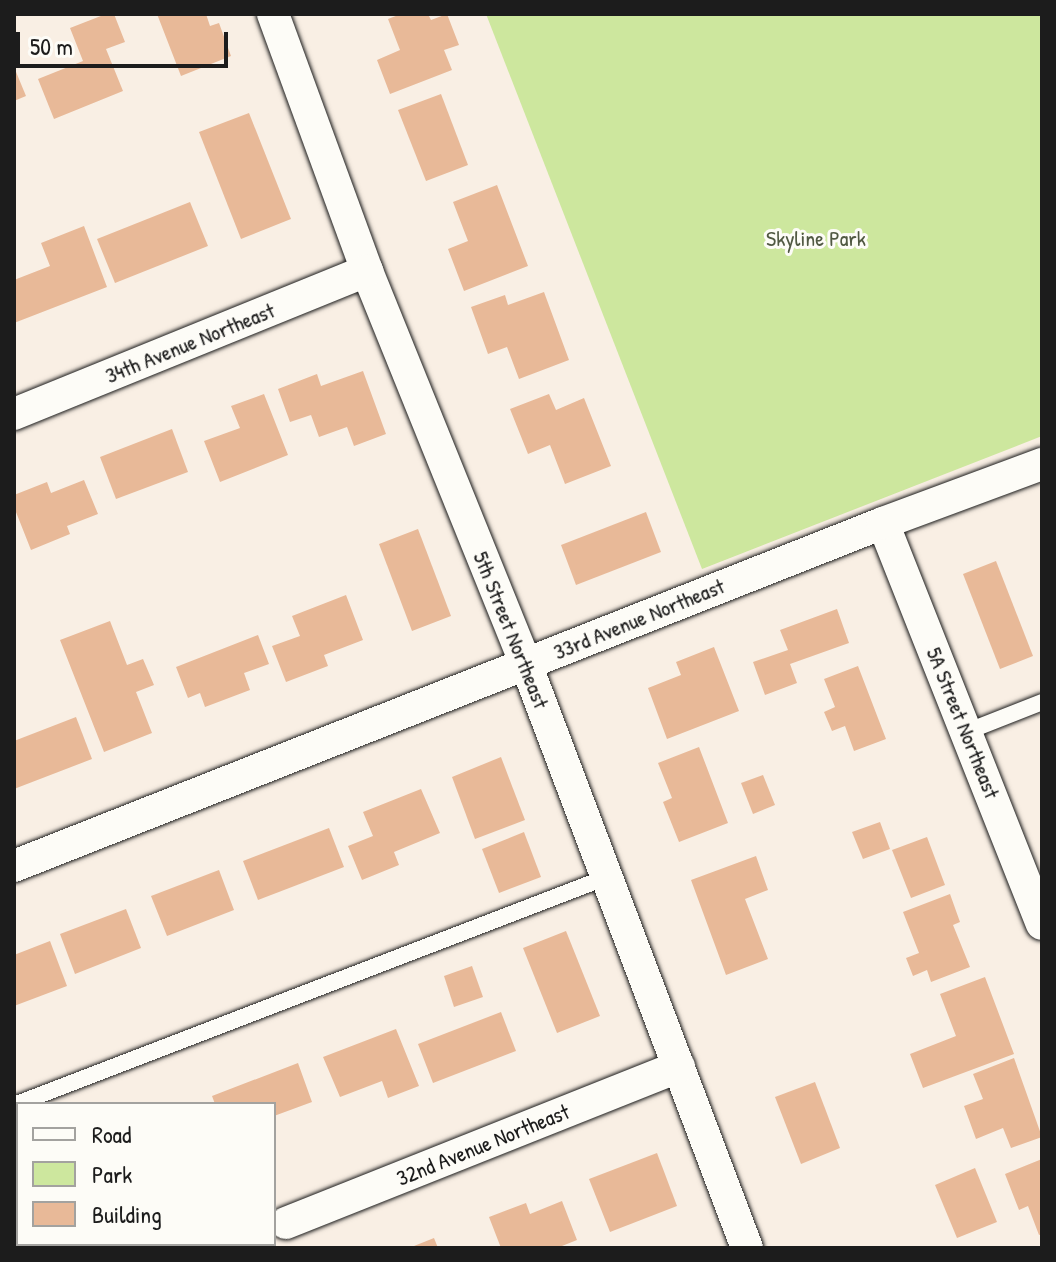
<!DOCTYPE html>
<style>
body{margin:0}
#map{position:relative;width:1056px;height:1262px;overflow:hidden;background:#f9efe4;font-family:"Patrick Hand",sans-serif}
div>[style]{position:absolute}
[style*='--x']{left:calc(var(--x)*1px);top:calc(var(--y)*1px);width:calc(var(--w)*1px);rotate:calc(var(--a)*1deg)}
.green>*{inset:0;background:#cde79e}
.building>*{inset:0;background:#e8b998}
.roads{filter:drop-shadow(0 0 2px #1c1c1c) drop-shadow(0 0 2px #1c1c1c)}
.service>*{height:16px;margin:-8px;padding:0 8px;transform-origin:8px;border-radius:8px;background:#fdfcf7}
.minor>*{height:32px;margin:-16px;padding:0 16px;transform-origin:16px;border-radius:16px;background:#fdfcf7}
span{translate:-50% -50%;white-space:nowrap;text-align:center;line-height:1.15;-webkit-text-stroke:6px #fdfcf7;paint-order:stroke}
.park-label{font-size:22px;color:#515943}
.street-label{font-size:22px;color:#1c1c1c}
.frame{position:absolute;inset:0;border:16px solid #1c1c1c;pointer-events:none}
.legend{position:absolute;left:16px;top:1102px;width:260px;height:144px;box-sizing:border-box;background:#fdfcf7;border:2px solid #a3a29f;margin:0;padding:10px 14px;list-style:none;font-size:24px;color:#1c1c1c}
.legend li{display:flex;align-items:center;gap:16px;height:40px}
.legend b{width:40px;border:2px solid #a3a29f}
.scale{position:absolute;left:16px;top:32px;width:212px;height:36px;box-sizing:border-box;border:4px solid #1c1c1c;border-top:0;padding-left:10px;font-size:24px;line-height:28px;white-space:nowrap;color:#1c1c1c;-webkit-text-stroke:6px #fdfcf7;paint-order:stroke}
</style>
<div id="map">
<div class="green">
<i style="clip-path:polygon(486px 14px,1042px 14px,1042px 436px,702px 569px)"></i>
</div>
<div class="building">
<i style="clip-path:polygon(106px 14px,114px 14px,125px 42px,106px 49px,123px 91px,54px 119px,38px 79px,83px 61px,70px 28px)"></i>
<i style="clip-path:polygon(157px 14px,206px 14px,210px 26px,219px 23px,231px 56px,181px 76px)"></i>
<i style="clip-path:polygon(401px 14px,428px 14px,431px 20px,447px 14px,459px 45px,444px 50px,452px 70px,390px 94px,377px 60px,400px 50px,388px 19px)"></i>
<i style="clip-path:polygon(14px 67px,26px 96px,14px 101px)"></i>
<i style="clip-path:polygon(441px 94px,468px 165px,426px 181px,398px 110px)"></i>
<i style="clip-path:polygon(249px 113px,291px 219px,241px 239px,199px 132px)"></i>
<i style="clip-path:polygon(497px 185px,528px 266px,464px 291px,448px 249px,468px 241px,453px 202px)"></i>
<i style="clip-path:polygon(190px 202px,208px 246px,115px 283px,97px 239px)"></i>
<i style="clip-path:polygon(84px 226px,107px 287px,14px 323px,14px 280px,50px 266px,41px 243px)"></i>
<i style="clip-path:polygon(544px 292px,569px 360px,519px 379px,507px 347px,488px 354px,471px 307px,505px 295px,508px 305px)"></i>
<i style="clip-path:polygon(363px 371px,386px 434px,354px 446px,347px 427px,319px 437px,311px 415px,290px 422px,278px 389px,317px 374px,321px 386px)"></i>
<i style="clip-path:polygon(264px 394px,288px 455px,220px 482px,204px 441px,240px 428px,231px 406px)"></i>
<i style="clip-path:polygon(549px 394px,556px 410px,584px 398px,611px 466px,565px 484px,550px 445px,528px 454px,510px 409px)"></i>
<i style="clip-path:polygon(172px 429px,188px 472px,116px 499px,100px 457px)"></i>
<i style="clip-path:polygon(84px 480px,98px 514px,67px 526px,70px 534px,31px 550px,14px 507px,14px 495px,47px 482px,51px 493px)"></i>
<i style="clip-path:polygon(646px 512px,661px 552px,576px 585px,561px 545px)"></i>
<i style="clip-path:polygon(418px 529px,451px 616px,412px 631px,379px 544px)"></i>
<i style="clip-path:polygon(996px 561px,1033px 656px,1000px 669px,963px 574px)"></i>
<i style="clip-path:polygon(346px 595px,363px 640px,324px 655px,328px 666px,286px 682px,272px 646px,300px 636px,292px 616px)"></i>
<i style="clip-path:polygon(837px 609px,849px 643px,790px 664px,797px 683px,765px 695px,753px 662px,788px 650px,780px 630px)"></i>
<i style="clip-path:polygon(110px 621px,127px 665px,143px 659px,154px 685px,136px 692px,152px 733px,104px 752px,60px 640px)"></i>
<i style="clip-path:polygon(258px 635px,269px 664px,244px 673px,250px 690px,205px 707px,200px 693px,188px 698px,176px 667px)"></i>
<i style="clip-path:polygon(714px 647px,739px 711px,667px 739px,648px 688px,681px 675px,676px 662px)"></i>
<i style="clip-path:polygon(858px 666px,886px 739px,854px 751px,845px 726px,832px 731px,824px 712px,835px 707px,824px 679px)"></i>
<i style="clip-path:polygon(76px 717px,92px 759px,14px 789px,14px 741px)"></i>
<i style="clip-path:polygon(699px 747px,728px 823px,679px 842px,663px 802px,672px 798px,658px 763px)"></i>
<i style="clip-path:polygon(501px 757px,525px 820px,475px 839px,452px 777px)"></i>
<i style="clip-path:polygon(763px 775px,775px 805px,753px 814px,741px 783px)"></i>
<i style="clip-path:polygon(421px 789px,440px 833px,394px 852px,399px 865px,362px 880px,348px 846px,373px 836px,363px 812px)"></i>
<i style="clip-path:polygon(880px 822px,890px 849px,863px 859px,852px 832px)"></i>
<i style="clip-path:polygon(329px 828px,344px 867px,258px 900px,243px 861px)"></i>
<i style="clip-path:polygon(524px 832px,541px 877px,499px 893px,482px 849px)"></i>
<i style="clip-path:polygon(927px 837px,945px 885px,911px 898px,892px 850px)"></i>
<i style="clip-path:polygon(756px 856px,768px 890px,745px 899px,768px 959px,726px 975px,691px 880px)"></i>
<i style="clip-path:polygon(219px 870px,234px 910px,167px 936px,151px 896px)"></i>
<i style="clip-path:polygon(950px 894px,960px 922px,953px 925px,970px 967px,931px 982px,927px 970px,913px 976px,906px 958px,919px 953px,903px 912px)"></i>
<i style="clip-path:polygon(126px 909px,141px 948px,75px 974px,60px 934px)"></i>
<i style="clip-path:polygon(566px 931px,600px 1016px,557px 1033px,523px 948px)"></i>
<i style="clip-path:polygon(50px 941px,67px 986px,14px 1006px,14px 955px)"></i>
<i style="clip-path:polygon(472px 966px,483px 997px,454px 1007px,444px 976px)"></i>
<i style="clip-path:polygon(985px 977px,1014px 1054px,923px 1088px,910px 1054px,956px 1036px,940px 994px)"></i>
<i style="clip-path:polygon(501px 1012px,516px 1051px,433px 1083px,418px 1044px)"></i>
<i style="clip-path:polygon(396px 1029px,419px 1086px,388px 1098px,382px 1081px,340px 1097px,323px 1057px)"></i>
<i style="clip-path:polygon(1014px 1058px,1042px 1137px,1011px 1148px,1003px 1128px,976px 1139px,964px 1106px,983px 1099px,973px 1074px)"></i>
<i style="clip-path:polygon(298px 1063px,312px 1102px,274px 1116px,274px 1104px,215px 1104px,212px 1096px)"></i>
<i style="clip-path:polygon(815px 1082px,840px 1148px,801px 1164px,775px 1097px)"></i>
<i style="clip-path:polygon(18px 1125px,18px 1217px,14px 1218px,14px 1127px)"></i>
<i style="clip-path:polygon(657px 1153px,677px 1206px,610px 1232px,589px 1179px)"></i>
<i style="clip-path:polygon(1042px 1159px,1042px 1234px,1039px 1235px,1028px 1206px,1019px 1210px,1005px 1174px)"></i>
<i style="clip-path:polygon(975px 1168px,997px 1222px,957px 1238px,935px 1185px)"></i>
<i style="clip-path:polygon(562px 1201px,577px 1240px,557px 1248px,501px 1248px,489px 1217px,526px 1203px,530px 1214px)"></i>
<i style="clip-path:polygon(434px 1238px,438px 1248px,409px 1248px)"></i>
<i style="clip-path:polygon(31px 1244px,97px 1244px,99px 1248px,32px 1248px)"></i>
</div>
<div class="roads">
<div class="service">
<i style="--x:966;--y:732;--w:82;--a:-21.5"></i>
<i style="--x:14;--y:1105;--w:635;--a:-21.03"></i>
</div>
<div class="minor">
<i style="--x:273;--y:14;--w:274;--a:69.9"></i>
<i style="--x:367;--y:271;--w:424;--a:68"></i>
<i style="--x:526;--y:664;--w:624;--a:69.27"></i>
<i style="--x:14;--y:414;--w:381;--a:-22.1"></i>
<i style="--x:883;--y:523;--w:431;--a:68.4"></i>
<i style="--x:14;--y:866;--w:934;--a:-21.54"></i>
<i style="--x:883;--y:523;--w:170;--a:-20.4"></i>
<i style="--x:286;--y:1223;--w:423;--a:-21.7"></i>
</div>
</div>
<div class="park-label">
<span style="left:816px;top:239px">Skyline Park</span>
</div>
<div class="street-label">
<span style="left:190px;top:343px;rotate:-22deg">34th Avenue Northeast</span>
<span style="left:639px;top:619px;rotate:-22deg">33rd Avenue Northeast</span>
<span style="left:511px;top:630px;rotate:68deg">5th Street Northeast</span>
<span style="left:963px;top:723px;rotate:68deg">5A Street Northeast</span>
<span style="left:483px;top:1145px;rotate:-22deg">32nd Avenue Northeast</span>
</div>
<div class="frame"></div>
<ul class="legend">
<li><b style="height:10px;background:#fdfcf7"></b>Road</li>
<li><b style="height:22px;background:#cde79e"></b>Park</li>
<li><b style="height:22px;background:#e8b998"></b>Building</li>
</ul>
<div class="scale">50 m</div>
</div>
